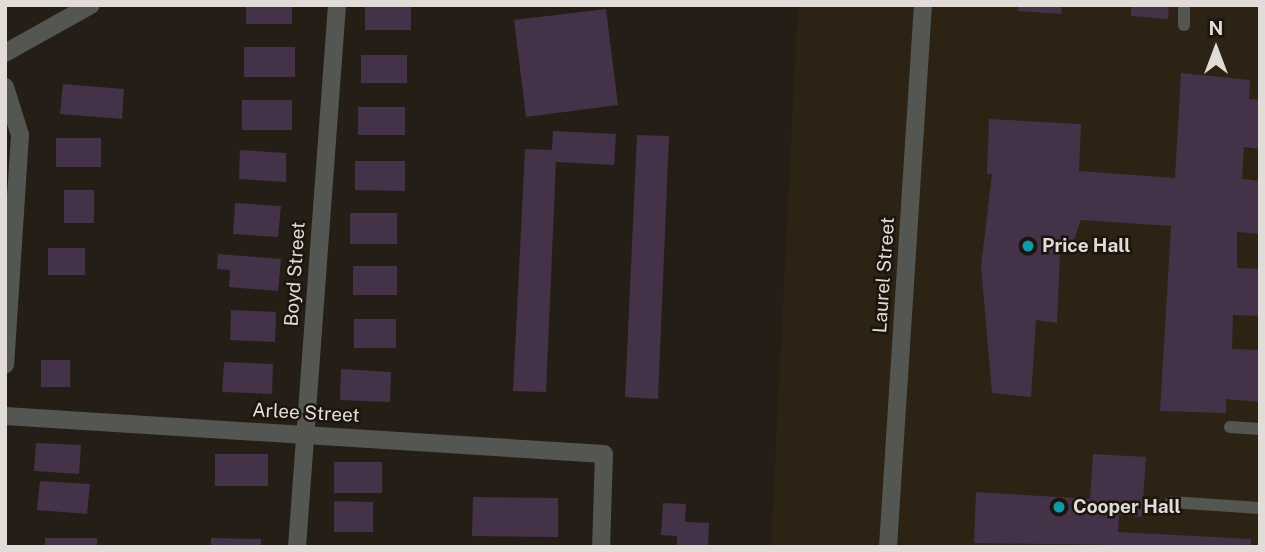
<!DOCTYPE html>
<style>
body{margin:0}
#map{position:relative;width:1265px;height:552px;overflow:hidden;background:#241e16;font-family:"Public Sans",sans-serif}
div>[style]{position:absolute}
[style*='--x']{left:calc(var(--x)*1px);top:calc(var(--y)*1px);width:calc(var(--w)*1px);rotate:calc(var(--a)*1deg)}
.built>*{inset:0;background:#2c2315}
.building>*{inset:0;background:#443249}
.service>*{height:12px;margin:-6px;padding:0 6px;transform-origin:6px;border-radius:6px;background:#545651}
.minor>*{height:18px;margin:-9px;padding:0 9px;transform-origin:9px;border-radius:9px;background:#545651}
.tertiary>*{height:18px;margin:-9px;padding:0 9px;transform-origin:9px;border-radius:9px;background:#545651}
.dots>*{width:19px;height:19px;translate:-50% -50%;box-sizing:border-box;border:4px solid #1b150d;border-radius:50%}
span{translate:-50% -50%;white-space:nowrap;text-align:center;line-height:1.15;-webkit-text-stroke:5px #1b150d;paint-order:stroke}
.poi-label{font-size:19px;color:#e1dcd7;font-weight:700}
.left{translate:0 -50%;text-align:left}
.street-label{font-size:19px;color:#e1dcd7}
.frame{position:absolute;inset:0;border:7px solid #e1dcd7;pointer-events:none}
.north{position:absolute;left:1181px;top:14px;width:70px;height:70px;-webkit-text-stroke:5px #1b150d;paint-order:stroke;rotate:0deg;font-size:19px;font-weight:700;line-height:28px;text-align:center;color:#e1dcd7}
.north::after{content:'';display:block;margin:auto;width:24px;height:32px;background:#e1dcd7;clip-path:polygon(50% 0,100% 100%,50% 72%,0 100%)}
</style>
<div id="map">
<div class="built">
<i style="clip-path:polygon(798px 5px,1260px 5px,1260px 547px,771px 547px)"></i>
</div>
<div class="building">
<i style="clip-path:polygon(246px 5px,292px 5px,292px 24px,246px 24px)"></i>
<i style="clip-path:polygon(365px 5px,411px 5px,411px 30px,365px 30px)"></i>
<i style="clip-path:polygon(1018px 5px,1062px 5px,1061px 14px,1018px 11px)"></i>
<i style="clip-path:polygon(1131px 5px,1169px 5px,1168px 19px,1131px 16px)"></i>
<i style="clip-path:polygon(606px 9px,618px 105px,526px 117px,514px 20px)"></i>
<i style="clip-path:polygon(244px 47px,295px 47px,295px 77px,244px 77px)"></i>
<i style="clip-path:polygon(361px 55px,407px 55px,407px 83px,361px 83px)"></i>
<i style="clip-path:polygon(1181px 73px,1250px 80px,1249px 99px,1260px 100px,1260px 149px,1244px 147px,1242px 179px,1260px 181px,1260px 234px,1237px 232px,1237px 268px,1260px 269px,1260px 316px,1233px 315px,1232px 349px,1260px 350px,1260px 402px,1226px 399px,1226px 413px,1160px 411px,1171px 226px,1081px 220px,1069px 254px,1060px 254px,1057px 323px,1036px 320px,1031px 397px,992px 393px,981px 266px,992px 174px,987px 174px,989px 119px,1081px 124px,1079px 171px,1175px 178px)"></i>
<i style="clip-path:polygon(63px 84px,124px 89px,122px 119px,60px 114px)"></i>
<i style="clip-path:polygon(242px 100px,292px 100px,292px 130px,242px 130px)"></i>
<i style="clip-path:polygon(358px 107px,405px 107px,405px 135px,358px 135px)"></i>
<i style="clip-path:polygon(553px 131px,616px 134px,614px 165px,556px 162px,546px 392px,513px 391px,525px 149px,552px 150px)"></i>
<i style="clip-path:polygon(637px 135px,669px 136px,658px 399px,625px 397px)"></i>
<i style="clip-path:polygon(56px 138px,101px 138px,101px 167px,56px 167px)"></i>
<i style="clip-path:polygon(240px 150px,286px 153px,286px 182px,239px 179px)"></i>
<i style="clip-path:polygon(355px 161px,405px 161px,405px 191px,355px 190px)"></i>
<i style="clip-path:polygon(64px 190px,94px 190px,94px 223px,64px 223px)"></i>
<i style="clip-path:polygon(235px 203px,281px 206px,278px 237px,233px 234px)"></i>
<i style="clip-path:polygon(350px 213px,397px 213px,397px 244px,350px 244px)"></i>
<i style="clip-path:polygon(48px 248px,85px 248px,85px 275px,48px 275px)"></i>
<i style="clip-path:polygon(218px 254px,281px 259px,278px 291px,229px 287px,230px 270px,217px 269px)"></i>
<i style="clip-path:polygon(353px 266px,397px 266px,397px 295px,353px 295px)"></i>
<i style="clip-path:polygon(231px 310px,276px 312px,275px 342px,230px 340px)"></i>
<i style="clip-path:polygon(354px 319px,396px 319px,396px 348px,354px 348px)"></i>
<i style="clip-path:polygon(41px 360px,70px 360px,70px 387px,41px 387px)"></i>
<i style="clip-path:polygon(224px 362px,273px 364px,272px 394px,222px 392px)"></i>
<i style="clip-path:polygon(341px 369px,391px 372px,390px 402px,340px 400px)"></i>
<i style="clip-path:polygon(36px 443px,81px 445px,79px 474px,34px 471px)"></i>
<i style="clip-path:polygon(215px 454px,268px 454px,268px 486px,215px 486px)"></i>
<i style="clip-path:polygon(1093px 454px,1146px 457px,1142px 517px,1119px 515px,1118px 532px,1251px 539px,1251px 547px,974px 543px,976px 492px,1090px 499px)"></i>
<i style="clip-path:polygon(334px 462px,382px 462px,382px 493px,334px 493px)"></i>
<i style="clip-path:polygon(40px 481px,90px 484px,87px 514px,37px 510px)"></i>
<i style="clip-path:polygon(473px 497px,558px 498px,558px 537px,472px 536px)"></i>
<i style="clip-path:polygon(334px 501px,373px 502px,373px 532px,334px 532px)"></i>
<i style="clip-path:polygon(663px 503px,686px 504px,685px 522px,709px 523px,708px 547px,677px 547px,677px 536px,661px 535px)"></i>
<i style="clip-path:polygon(45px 538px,97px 538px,97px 547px,45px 547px)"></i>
<i style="clip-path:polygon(211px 538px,261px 539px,261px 547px,211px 547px)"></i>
</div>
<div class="service">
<i style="--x:1184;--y:25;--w:20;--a:-90"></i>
<i style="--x:1230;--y:427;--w:30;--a:4"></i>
<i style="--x:1171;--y:502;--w:89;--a:3.9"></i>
</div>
<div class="minor">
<i style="--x:5;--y:87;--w:50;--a:72.6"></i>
<i style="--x:20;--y:135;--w:230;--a:93.7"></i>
<i style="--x:5;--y:416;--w:600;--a:3.63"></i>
<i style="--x:604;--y:454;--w:93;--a:91.8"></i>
<i style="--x:297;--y:547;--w:543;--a:-85.78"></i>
<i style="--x:888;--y:547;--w:543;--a:-86.31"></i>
</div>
<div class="tertiary">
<i style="--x:5;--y:53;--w:98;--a:-29.2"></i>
</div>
<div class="dots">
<i style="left:1028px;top:246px;background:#0f9aa8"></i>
<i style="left:1059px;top:507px;background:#0f9aa8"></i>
</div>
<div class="poi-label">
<span class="left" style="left:1042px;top:246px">Price Hall</span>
<span class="left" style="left:1073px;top:507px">Cooper Hall</span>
</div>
<div class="street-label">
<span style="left:295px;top:274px;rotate:-86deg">Boyd Street</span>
<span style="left:884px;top:275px;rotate:-86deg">Laurel Street</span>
<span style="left:306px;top:413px;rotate:3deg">Arlee Street</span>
</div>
<div class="frame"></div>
<div class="north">N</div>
</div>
